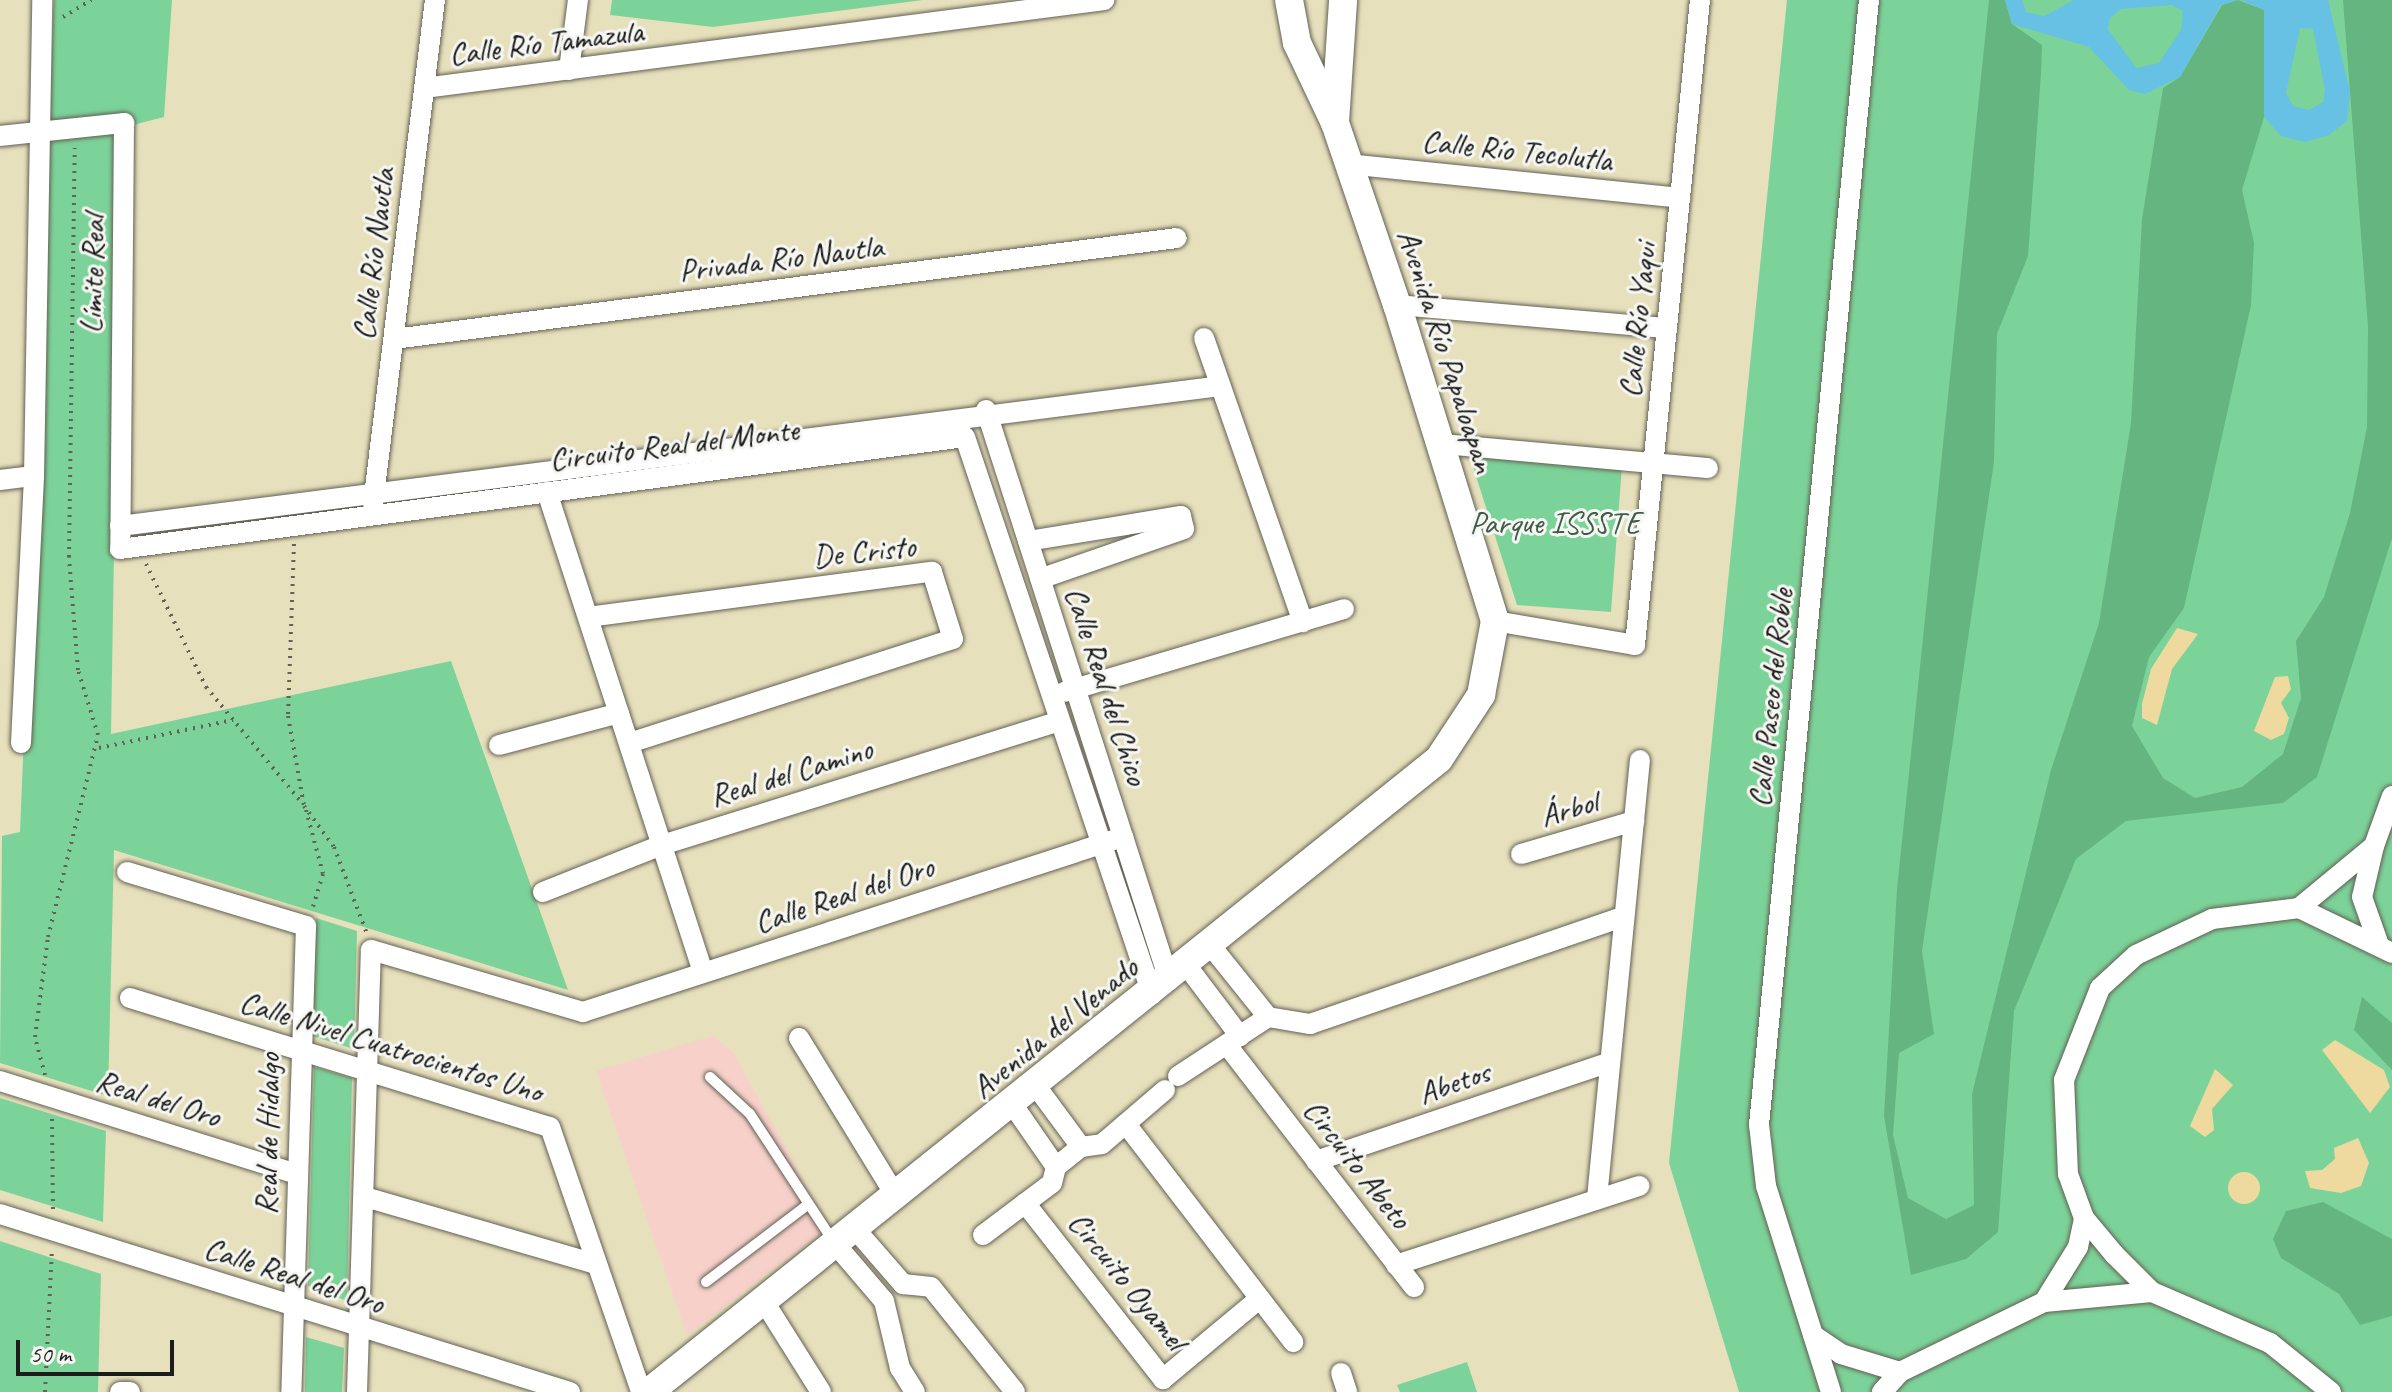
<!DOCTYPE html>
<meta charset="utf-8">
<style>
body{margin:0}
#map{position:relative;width:2392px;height:1392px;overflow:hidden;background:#e7e0bd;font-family:Caveat,sans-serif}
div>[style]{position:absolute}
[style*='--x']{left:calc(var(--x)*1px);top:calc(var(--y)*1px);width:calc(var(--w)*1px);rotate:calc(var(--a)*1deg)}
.built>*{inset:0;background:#f7d0ca}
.green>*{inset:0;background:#7cd399}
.forest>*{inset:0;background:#65b581}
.sand>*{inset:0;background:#eeda9e}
.round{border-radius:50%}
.water>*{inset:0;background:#67c1e5}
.path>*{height:4px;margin-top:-2px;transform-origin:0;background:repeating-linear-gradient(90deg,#636154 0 2px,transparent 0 8px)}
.roads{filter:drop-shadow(0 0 2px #636154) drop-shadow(0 0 2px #636154)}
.lane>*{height:10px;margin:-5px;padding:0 5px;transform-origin:5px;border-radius:5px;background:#fff}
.street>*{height:20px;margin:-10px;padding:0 10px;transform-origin:10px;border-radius:10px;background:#fff}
.secondary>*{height:28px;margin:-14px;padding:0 14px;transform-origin:14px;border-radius:14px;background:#fff}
span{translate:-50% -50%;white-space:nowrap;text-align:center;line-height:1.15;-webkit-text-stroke:6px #f6f6f2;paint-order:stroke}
.street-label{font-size:32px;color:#1c1c1c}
.park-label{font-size:32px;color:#3e5c48}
.scale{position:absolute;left:16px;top:1340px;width:158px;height:36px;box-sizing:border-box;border:4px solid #1c1c1c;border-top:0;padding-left:10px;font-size:24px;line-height:28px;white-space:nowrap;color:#1c1c1c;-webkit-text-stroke:6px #f6f6f2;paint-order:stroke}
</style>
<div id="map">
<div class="built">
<i style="clip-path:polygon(712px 1036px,733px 1052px,829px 1227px,687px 1335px,596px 1071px)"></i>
</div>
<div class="green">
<i style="clip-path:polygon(54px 0,172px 0,164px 117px,121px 128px,111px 734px,451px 661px,568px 990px,114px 850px,108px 1096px,0 1063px,2px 836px,20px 832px)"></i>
<i style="clip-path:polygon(612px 0,923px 0,713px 27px,610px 15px)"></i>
<i style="clip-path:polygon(1787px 0,2392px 0,2392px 1392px,1739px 1392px,1669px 1163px)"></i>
<i style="clip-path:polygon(1469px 454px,1622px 466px,1611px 612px,1517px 605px)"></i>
<i style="clip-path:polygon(316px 918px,357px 931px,354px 1049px,312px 1036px)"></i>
<i style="clip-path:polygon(314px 1067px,352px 1078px,347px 1301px,308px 1286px)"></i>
<i style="clip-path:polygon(0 1098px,106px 1131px,103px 1222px,0 1190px)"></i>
<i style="clip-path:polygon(0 1241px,101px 1274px,98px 1392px,0 1392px)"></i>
<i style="clip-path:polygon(306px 1337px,344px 1348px,342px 1392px,305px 1392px)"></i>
<i style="clip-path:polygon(1467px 1362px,1477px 1392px,1400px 1392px,1397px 1385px)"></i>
</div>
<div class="forest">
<i style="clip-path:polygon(1989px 0,2005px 0,2012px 24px,2042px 45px,2041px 73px,2028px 256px,1997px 334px,1994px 462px,1922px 951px,1934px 1034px,1899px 1053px,1893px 1135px,1908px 1198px,1946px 1219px,1974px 1205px,1972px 1094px,2051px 770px,2099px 623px,2131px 423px,2142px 219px,2163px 88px,2180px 77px,2222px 5px,2238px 0,2264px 10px,2264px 117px,2242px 190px,2254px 243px,2251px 305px,2184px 608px,2149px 657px,2132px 726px,2163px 778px,2195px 798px,2242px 787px,2283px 754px,2301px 698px,2296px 641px,2324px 597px,2350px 513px,2367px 427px,2368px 327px,2343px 0,2392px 0,2392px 538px,2317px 777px,2283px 803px,2126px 821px,2076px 859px,2014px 1011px,1998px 1232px,1966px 1259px,1911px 1275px,1884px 1116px,1897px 889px)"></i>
<i style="clip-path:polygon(2362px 997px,2392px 1023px,2392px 1070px,2354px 1030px)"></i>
<i style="clip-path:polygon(2323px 1202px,2392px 1239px,2392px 1316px,2360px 1325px,2339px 1294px,2281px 1258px,2273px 1239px,2286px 1211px)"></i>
</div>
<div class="sand">
<i style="clip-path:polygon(2177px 628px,2198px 634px,2172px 669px,2157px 725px,2142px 718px,2142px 704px,2151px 669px)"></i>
<i style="clip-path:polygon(2288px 676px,2291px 689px,2281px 703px,2289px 718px,2284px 734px,2271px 740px,2254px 731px,2275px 677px)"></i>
<i style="clip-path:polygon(2335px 1040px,2384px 1070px,2390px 1087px,2370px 1113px,2322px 1050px)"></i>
<i style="clip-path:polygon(2215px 1069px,2233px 1085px,2212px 1109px,2214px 1130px,2205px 1137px,2190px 1126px)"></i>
<i style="clip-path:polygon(2358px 1138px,2369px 1163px,2361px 1186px,2341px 1193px,2310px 1188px,2305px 1171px,2322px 1170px,2335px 1159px,2334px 1148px)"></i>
<i class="round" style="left:2228px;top:1172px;width:32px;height:32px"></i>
</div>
<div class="water">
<i style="clip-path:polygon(evenodd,2005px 0,2022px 0,2026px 12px,2044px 16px,2074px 0,2238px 0,2221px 5px,2180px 77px,2145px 94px,2129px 90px,2089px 47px,2012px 24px,2005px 0,2172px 5px,2183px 11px,2181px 30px,2159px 63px,2136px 68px,2108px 29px,2110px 18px,2121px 9px,2172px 5px)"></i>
<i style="clip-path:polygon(evenodd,2241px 0,2328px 0,2350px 92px,2347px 121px,2329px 135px,2305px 142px,2281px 136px,2264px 117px,2264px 10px,2241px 0,2300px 28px,2313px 29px,2325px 90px,2323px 102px,2309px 110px,2293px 106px,2286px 93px,2300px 28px)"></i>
</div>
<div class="path">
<i style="--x:63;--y:17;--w:33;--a:-31"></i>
<i style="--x:294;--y:544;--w:172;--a:92"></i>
<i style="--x:288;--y:716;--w:91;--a:79.9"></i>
<i style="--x:304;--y:806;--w:51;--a:53.8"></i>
<i style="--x:334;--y:847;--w:93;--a:69.2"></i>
<i style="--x:146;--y:564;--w:137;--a:64"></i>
<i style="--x:206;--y:687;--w:151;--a:50.4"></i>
<i style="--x:99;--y:748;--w:137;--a:-11.8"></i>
<i style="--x:306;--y:810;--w:66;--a:75.1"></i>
<i style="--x:323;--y:874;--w:37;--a:107"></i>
<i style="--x:45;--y:1075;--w:39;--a:-105"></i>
<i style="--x:35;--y:1037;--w:101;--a:-82.6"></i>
<i style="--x:48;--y:937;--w:208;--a:-76.1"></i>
<i style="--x:98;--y:735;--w:68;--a:-107.1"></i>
<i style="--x:78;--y:670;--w:113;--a:-94.6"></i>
<i style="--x:69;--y:557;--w:409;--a:-89.2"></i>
<i style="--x:52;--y:1119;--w:91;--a:89.4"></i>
<i style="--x:45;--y:1392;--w:141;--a:-87.2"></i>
</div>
<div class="roads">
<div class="lane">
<i style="--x:710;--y:1077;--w:54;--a:42.8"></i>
<i style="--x:750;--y:1114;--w:152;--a:56.8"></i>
<i style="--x:706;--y:1282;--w:126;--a:-37.2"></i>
</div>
<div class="street">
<i style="--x:569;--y:70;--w:71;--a:-82.7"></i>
<i style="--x:424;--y:88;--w:686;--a:-7.37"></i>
<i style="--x:0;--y:136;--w:125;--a:-6"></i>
<i style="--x:124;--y:123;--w:426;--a:90.5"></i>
<i style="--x:120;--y:549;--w:852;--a:-7.55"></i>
<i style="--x:965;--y:437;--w:588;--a:71.44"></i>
<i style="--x:1347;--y:164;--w:335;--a:5.8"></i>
<i style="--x:1397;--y:305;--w:271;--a:4.9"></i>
<i style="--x:1204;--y:338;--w:301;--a:70.8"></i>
<i style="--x:394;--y:339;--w:789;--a:-7.35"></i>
<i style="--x:986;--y:410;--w:599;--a:72.2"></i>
<i style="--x:1443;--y:444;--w:266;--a:5.2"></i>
<i style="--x:0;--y:480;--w:34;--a:-7"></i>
<i style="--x:547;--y:492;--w:505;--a:72"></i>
<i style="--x:373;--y:504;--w:508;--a:-82.99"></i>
<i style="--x:120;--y:526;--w:1109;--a:-7.25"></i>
<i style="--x:1028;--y:541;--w:155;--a:-9.3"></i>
<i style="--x:1181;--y:516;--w:13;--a:77"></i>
<i style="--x:1184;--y:529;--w:152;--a:160.9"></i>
<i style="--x:588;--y:617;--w:347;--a:-7.5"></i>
<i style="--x:932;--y:572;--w:70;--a:72.6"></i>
<i style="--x:953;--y:639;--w:340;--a:162.2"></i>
<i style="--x:1495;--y:621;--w:142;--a:9.7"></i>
<i style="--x:1635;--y:645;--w:648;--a:-84.25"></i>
<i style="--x:1064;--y:692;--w:292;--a:-16.5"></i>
<i style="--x:21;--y:743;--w:267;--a:-87.2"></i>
<i style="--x:34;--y:476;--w:476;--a:-89"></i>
<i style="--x:499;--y:745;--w:124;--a:-14.9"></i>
<i style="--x:2374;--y:846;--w:52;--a:103.2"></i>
<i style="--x:2362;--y:897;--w:51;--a:70.5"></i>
<i style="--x:1521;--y:854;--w:118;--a:-16.3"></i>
<i style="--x:127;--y:872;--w:187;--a:16.8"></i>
<i style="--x:306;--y:926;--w:466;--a:91.8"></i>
<i style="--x:543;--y:892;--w:128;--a:-21.6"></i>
<i style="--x:662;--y:845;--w:416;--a:-17.3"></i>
<i style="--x:2299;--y:908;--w:103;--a:25.8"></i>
<i style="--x:1211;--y:946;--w:91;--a:51.2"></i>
<i style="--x:1187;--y:966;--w:88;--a:52.9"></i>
<i style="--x:130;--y:998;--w:439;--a:17.1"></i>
<i style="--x:550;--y:1127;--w:280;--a:71"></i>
<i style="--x:799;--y:1038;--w:188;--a:58.5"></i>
<i style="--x:1227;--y:1045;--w:306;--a:52.3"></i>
<i style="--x:1178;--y:1076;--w:108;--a:-33.2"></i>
<i style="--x:1268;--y:1017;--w:43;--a:9.5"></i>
<i style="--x:1310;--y:1024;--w:331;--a:-18.9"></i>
<i style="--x:0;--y:1081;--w:311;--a:17.4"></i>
<i style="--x:1036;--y:1086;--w:76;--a:53.6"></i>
<i style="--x:1013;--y:1105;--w:75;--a:55.3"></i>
<i style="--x:1126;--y:1124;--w:275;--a:52.5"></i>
<i style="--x:1316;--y:1161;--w:310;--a:-18.6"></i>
<i style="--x:365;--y:1197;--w:241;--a:16.2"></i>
<i style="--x:1597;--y:1198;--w:440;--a:-84.4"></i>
<i style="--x:1025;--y:1203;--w:224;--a:51.9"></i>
<i style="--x:1163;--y:1379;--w:125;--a:-39.8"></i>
<i style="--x:0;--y:1214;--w:597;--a:17.34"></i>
<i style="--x:856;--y:1230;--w:72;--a:49"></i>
<i style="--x:903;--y:1284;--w:28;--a:6"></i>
<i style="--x:931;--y:1287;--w:134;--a:51.3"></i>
<i style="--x:983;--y:1235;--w:86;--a:-37"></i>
<i style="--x:1052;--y:1183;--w:16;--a:-76"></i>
<i style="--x:1056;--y:1167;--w:32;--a:-39"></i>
<i style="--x:1081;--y:1147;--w:21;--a:-8"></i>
<i style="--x:1102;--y:1144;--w:83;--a:-40.6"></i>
<i style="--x:837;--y:1246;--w:72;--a:49.5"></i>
<i style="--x:884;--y:1301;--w:69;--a:76.6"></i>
<i style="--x:900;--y:1368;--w:28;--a:58"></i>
<i style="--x:1396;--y:1265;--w:256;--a:-18"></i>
<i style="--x:2044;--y:1302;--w:65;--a:-58.3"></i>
<i style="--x:2078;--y:1247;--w:30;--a:-78"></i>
<i style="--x:765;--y:1303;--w:105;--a:57.8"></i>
<i style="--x:1813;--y:1335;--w:34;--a:34"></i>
<i style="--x:1841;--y:1354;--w:62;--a:17"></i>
<i style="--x:1341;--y:1373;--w:20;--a:72"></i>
<i style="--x:120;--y:1392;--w:10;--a:0"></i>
<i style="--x:357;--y:1392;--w:442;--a:-88.2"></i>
<i style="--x:371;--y:950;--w:221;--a:16.3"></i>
<i style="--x:583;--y:1012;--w:568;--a:-17.96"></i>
<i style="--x:1831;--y:1392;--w:216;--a:-107.5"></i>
<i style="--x:1766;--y:1186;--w:61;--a:-96.5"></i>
<i style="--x:1759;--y:1125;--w:1130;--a:-84.42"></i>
<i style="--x:1882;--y:1392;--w:27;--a:-48"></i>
<i style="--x:1900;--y:1372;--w:160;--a:-25.9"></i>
<i style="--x:2044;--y:1302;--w:108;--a:-5.3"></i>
<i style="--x:2331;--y:1392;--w:78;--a:-141.2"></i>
<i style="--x:2270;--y:1343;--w:129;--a:-156.6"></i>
<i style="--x:2152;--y:1292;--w:54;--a:-135"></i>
<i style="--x:2114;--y:1254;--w:47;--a:-129.8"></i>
<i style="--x:2084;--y:1218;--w:47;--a:-110"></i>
<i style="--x:2068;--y:1174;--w:94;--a:-92.4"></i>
<i style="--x:2064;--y:1080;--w:99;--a:-68.6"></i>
<i style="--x:2100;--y:988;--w:49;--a:-42.5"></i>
<i style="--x:2136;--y:955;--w:84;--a:-25.3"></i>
<i style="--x:2212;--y:919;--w:88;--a:-7.2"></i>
<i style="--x:2299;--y:908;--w:97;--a:-39.6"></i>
<i style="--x:2374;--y:846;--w:53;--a:-70.2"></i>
</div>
<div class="secondary">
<i style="--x:1335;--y:122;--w:122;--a:-86.2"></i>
<i style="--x:649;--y:1392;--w:1012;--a:-38.7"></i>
<i style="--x:1439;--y:759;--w:77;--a:-56.7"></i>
<i style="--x:1481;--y:695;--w:75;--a:-79.3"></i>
<i style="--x:1495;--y:621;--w:331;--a:-107.2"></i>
<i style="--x:1397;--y:305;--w:192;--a:-108.8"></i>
<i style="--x:1335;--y:123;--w:89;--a:-115.4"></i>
<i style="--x:1297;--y:43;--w:44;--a:-100.5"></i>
</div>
</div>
<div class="street-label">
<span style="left:546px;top:43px;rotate:-7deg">Calle Río Tamazula</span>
<span style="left:1517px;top:151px;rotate:6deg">Calle Río Tecolutla</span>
<span style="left:374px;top:254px;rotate:-83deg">Calle Río Nautla</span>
<span style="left:781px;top:259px;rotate:-7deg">Privada Río Nautla</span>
<span style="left:93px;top:274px;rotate:-89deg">Límite Real</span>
<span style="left:1638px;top:320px;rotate:-84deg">Calle Río Yaqui</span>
<span style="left:1446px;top:351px;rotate:72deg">Avenida Río Papaloapan</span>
<span style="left:674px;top:445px;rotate:-7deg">Circuito Real del Monte</span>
<span style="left:864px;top:552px;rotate:-6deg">De Cristo</span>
<span style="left:1106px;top:686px;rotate:72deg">Calle Real del Chico</span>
<span style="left:1771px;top:698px;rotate:-84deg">Calle Paseo del Roble</span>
<span style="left:791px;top:773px;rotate:-17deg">Real del Camino</span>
<span style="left:1569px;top:809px;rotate:-16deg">Árbol</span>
<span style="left:844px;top:895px;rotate:-18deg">Calle Real del Oro</span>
<span style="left:1055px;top:1028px;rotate:-39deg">Avenida del Venado</span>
<span style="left:391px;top:1047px;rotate:17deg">Calle Nivel Cuatrocientos Uno</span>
<span style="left:1454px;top:1083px;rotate:-19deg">Abetos</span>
<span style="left:158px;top:1099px;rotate:17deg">Real del Oro</span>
<span style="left:268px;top:1134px;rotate:-89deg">Real de Hidalgo</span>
<span style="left:1357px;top:1164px;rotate:52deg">Circuito Abeto</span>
<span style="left:294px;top:1276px;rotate:18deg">Calle Real del Oro</span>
<span style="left:1127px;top:1281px;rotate:51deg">Circuito Oyamel</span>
</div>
<div class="park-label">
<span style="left:1555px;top:523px">Parque ISSSTE</span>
</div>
<div class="scale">50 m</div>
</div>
